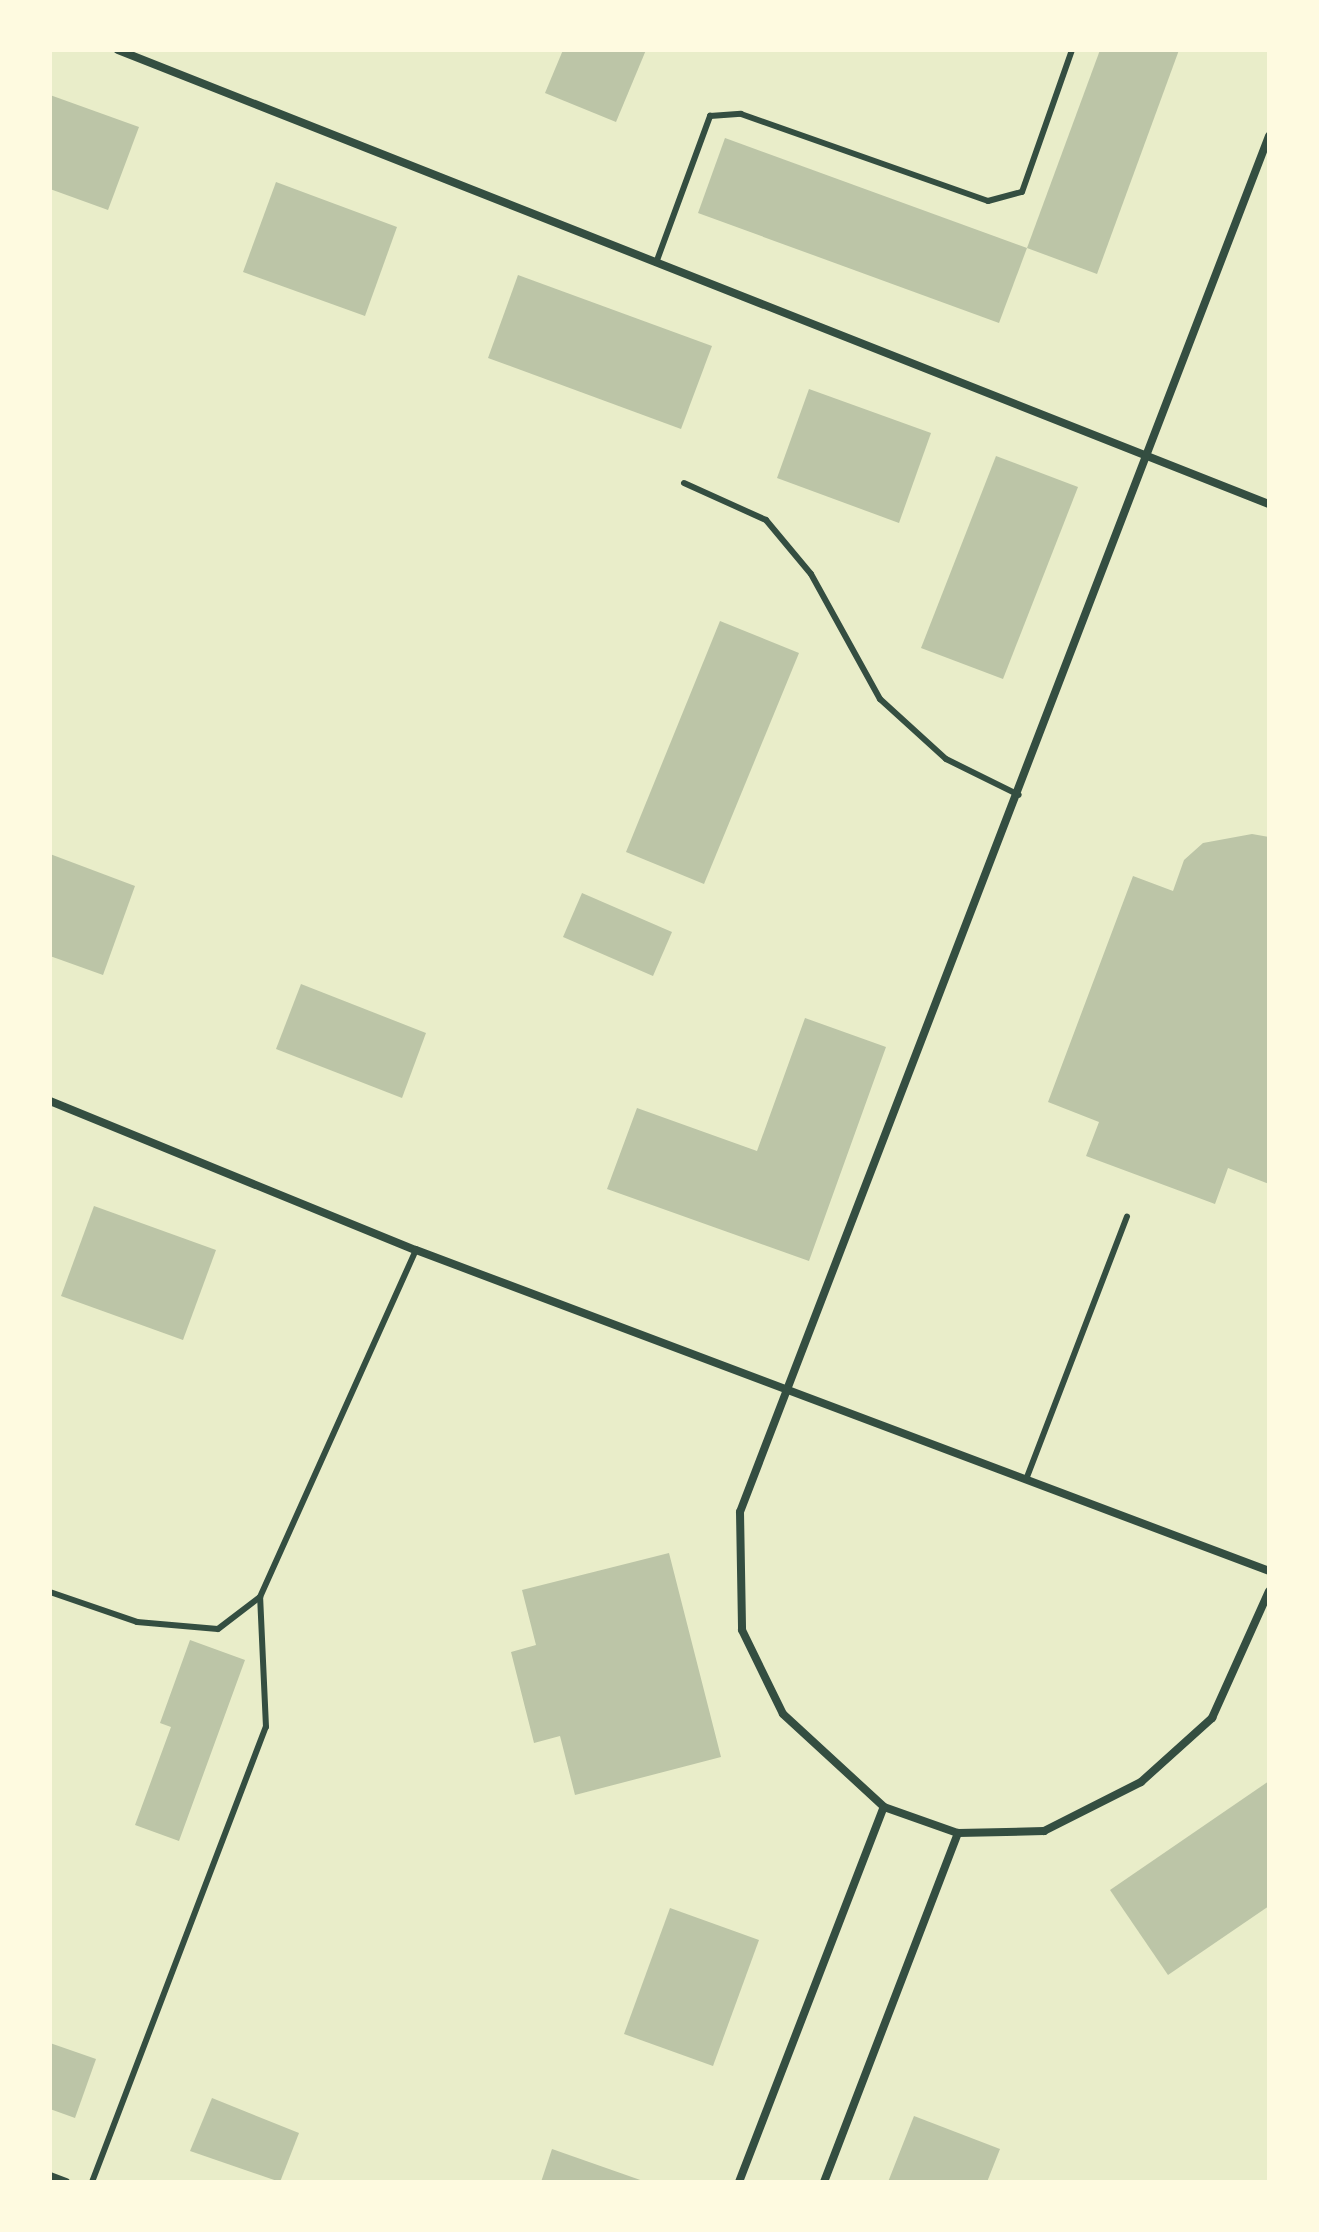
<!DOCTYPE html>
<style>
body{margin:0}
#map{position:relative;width:1319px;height:2232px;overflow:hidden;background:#e9edc9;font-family:Inter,sans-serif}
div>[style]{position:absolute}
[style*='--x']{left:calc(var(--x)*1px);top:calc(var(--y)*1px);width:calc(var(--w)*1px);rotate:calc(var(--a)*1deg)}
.building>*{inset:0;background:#bcc5a7}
.service>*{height:6px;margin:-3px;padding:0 3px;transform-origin:3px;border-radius:3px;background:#344e41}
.minor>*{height:8px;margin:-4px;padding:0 4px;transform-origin:4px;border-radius:4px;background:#344e41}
span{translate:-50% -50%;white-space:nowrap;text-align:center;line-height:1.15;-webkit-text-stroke:6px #fefae0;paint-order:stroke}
.frame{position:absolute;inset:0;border:52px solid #fefae0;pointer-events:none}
</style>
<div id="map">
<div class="building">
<i style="clip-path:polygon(563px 50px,646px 50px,616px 122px,545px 93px)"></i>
<i style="clip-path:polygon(1100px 50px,1179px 50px,1097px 274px,1027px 248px)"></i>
<i style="clip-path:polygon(50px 95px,139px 127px,108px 210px,50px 189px)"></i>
<i style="clip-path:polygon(725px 138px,1027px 248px,999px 323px,698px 213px)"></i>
<i style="clip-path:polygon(276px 182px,397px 227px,365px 316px,243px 272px)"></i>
<i style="clip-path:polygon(518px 275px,712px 346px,681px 429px,488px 358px)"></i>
<i style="clip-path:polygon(809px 389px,931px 433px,899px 523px,777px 478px)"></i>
<i style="clip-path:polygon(996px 456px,1078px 487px,1003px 679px,921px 648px)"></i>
<i style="clip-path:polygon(720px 621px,799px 653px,704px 884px,626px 852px)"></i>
<i style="clip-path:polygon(1252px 834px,1269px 837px,1269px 1184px,1228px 1168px,1215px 1204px,1086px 1156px,1099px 1122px,1048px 1102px,1133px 876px,1173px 891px,1184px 860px,1203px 843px)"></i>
<i style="clip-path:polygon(50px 854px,135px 886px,103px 975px,50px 956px)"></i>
<i style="clip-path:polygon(582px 893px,672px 932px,653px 976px,563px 937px)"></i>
<i style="clip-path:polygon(301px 984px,426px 1033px,402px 1098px,276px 1049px)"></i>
<i style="clip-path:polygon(805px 1018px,886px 1047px,809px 1261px,607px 1189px,637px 1108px,757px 1151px)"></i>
<i style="clip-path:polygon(94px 1206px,216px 1250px,183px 1340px,61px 1296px)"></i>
<i style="clip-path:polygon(669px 1553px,721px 1757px,575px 1795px,560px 1736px,534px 1743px,511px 1652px,536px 1645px,522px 1590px)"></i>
<i style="clip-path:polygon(190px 1640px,245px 1660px,179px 1841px,135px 1825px,171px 1727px,160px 1723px)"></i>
<i style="clip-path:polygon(1269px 1781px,1269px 1906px,1168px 1975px,1110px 1890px)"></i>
<i style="clip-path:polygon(670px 1908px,759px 1940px,713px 2066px,624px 2034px)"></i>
<i style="clip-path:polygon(50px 2043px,96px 2059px,75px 2118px,50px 2109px)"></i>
<i style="clip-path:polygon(212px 2098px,299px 2133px,280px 2182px,190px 2151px)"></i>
<i style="clip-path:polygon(914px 2116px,1000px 2149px,987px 2182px,888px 2182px)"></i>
<i style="clip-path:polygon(552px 2149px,646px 2182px,541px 2182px)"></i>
</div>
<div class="service">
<i style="--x:656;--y:263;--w:157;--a:-69.8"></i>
<i style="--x:710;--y:116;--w:31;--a:-4"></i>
<i style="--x:741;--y:114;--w:262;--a:19.4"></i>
<i style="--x:988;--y:201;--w:35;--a:-15"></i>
<i style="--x:1022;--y:192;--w:151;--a:-70.6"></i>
<i style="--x:684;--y:483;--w:90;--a:24.3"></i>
<i style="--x:766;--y:520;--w:70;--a:50.2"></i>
<i style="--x:811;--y:574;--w:143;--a:61.1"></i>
<i style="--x:880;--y:699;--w:89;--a:42.3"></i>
<i style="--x:946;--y:759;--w:81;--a:26.3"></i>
<i style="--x:1027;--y:1477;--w:279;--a:-69"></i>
<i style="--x:50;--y:1592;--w:92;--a:19"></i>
<i style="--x:137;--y:1622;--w:81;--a:4.9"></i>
<i style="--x:218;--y:1629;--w:53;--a:-37.3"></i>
<i style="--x:92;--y:2182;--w:487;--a:-69.1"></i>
<i style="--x:266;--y:1727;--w:130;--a:-92.6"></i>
<i style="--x:260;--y:1597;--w:380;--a:-65.8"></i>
</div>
<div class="minor">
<i style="--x:118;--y:50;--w:1237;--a:21.53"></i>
<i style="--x:1269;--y:136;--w:1474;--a:111.03"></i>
<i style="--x:740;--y:1512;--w:118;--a:89"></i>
<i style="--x:742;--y:1630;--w:93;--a:64"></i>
<i style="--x:783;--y:1714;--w:137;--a:42.6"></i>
<i style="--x:884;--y:1807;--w:78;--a:19.4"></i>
<i style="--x:958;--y:1833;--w:86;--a:-1.3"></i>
<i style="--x:1044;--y:1831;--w:109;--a:-26.8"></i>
<i style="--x:1141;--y:1782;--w:96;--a:-42"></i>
<i style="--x:1212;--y:1718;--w:139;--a:-65.8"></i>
<i style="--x:50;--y:1101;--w:395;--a:22.2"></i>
<i style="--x:416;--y:1250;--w:911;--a:20.62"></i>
<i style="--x:50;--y:2176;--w:17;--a:21"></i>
<i style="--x:739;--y:2182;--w:402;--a:-68.9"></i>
<i style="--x:824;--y:2182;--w:374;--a:-69"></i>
</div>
<div class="frame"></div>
</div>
